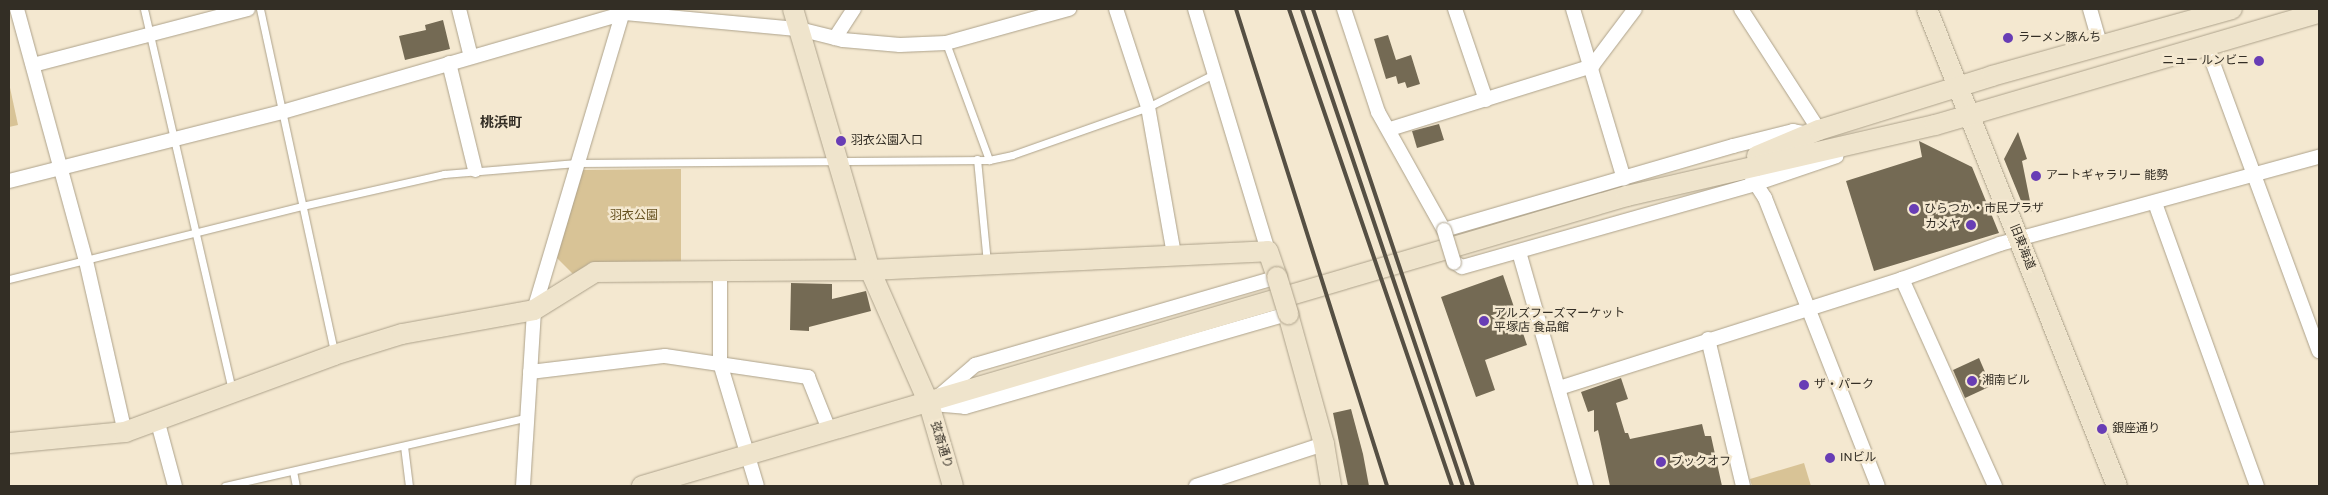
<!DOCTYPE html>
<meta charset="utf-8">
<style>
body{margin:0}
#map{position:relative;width:2328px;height:495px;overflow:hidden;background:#f4e8d0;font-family:"Public Sans","Noto Sans JP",sans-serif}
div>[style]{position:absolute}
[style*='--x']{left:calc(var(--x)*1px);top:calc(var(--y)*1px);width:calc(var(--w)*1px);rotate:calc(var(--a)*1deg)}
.green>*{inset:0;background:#d8c396}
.building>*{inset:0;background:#746a54}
.roads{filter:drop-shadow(0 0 1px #ada28b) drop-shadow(0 0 1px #ada28b)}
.lane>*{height:7px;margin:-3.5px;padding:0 3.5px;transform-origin:3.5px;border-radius:3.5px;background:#fff}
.street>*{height:14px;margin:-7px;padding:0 7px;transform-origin:7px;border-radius:7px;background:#fff}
.secondary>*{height:20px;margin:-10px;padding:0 10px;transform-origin:10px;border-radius:10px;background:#efe4cc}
.rail>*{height:4px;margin:-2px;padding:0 2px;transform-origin:2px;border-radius:2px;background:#554f43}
.bridges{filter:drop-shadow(0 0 1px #ada28b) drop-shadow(0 0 1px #ada28b)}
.street-bridge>*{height:14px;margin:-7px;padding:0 7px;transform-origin:7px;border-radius:7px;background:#fff}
.secondary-bridge>*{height:20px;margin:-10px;padding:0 10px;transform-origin:10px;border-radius:10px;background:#efe4cc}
.dots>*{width:14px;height:14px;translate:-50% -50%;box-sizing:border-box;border:2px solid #f4e8d0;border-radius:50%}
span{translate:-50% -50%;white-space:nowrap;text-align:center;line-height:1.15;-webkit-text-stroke:5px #f4e8d0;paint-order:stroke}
.poi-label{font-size:12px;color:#332e25}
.left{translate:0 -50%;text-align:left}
.right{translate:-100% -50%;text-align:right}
.park-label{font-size:12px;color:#665120}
.street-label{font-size:12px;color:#332e25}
.neighbourhood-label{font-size:14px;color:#332e25;font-weight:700}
.frame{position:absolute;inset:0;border:10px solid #332e25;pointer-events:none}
</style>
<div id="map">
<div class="green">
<i style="clip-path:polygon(9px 83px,18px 125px,9px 127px)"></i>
<i style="clip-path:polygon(681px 169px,681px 263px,591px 262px,573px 274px,555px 256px,581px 170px)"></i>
<i style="clip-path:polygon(1804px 463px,1811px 486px,1752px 486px,1750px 479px)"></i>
</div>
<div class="building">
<i style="clip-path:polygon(443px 20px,450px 49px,405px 60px,399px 36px,426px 30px,425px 25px)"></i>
<i style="clip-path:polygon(1388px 35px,1396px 60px,1411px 55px,1420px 84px,1407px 88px,1405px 82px,1398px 84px,1396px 76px,1386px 79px,1374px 39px)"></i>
<i style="clip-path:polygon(1439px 124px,1444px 140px,1417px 148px,1412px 131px)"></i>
<i style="clip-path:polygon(2018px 132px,2027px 159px,2022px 161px,2032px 211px,2026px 213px,2004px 159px)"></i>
<i style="clip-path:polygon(1919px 141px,1972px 167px,1999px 233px,1874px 271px,1846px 181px,1922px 157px)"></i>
<i style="clip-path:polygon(1503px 275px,1527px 345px,1485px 360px,1495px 390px,1476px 397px,1441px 297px)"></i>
<i style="clip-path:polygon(791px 283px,832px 284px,832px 299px,866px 291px,871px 311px,809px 327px,809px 331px,790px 330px)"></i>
<i style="clip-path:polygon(1979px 358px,1991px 386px,1965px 398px,1953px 370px)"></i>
<i style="clip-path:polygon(1621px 378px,1628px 399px,1616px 403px,1625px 433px,1628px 433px,1630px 439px,1702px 424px,1705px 436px,1711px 436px,1722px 486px,1610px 486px,1598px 430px,1594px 432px,1594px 410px,1588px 412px,1581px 392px)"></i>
<i style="clip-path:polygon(1351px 409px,1363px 454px,1369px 486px,1348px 486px,1333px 413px)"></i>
</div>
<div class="roads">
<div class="lane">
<i style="--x:144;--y:9;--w:391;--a:77"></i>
<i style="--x:260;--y:9;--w:351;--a:77.8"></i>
<i style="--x:946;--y:43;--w:125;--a:69.8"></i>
<i style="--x:977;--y:159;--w:104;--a:84.5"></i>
<i style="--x:9;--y:279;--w:302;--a:-14"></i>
<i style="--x:302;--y:206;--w:146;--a:-12.7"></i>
<i style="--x:444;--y:174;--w:133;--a:-4.7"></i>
<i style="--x:577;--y:163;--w:412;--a:-0.4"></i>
<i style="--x:989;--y:160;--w:24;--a:-12"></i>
<i style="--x:1012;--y:155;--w:144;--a:-19.4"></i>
<i style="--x:1148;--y:107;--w:74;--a:-26.6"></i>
<i style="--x:404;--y:446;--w:40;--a:82.9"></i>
<i style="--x:293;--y:471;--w:15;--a:79"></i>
<i style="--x:225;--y:486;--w:311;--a:-12.8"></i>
</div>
<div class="street">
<i style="--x:17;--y:9;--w:261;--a:74.7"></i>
<i style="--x:86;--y:261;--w:175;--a:77.2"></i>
<i style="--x:459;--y:9;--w:49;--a:76"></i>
<i style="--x:1116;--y:9;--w:103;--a:71.9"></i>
<i style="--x:1148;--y:107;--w:150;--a:80"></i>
<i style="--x:1195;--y:9;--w:253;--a:73.2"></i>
<i style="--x:1344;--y:9;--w:108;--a:71.7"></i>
<i style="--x:1378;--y:112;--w:135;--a:60.8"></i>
<i style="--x:1444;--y:230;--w:301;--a:-16.2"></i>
<i style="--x:1733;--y:146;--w:62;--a:-14"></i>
<i style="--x:1793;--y:131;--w:10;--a:11"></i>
<i style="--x:1455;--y:9;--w:96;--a:71.2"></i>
<i style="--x:1573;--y:9;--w:177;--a:73.3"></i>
<i style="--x:1741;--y:9;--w:144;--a:57.2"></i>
<i style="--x:2090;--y:9;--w:37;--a:74"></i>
<i style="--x:835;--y:38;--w:35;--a:-57"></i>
<i style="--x:2207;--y:47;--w:324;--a:69.8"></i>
<i style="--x:449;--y:63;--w:110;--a:76.3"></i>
<i style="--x:33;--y:65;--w:222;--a:-14.6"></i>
<i style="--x:1390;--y:129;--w:212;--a:-17.3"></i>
<i style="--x:1592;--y:66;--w:71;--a:-53"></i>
<i style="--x:1752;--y:178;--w:24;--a:57"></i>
<i style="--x:1765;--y:198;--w:309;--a:68.6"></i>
<i style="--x:9;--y:181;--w:282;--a:-14.2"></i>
<i style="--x:282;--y:112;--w:357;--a:-16.1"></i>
<i style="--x:625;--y:13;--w:175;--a:5.3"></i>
<i style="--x:799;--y:29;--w:45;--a:14"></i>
<i style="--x:843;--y:40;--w:57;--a:5"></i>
<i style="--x:900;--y:45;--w:46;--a:-2.5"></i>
<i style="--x:946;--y:43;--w:128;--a:-15.5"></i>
<i style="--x:2155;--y:203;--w:301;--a:70.2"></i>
<i style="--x:1519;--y:252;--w:243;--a:74"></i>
<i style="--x:1454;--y:262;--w:9;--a:32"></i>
<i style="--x:1462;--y:267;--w:308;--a:-15.8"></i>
<i style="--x:1758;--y:183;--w:83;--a:-18.9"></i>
<i style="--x:720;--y:269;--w:94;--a:90"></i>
<i style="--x:720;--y:363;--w:128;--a:73.3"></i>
<i style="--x:1902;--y:279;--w:227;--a:65.8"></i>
<i style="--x:1708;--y:339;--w:151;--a:76.6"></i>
<i style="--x:530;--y:372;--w:136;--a:-6.8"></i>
<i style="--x:665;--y:356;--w:145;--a:8.4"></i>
<i style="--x:808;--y:377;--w:59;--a:68.2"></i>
<i style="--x:1559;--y:388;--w:360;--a:-17.6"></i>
<i style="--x:1902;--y:279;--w:104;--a:-19.7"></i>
<i style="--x:2000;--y:244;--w:331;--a:-15.3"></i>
<i style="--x:939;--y:396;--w:48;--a:-40.7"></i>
<i style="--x:975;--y:365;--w:315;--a:-16.2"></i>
<i style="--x:932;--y:404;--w:33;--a:5"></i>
<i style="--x:965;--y:407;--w:336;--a:-16.1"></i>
<i style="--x:158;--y:423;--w:65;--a:74.9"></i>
<i style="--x:523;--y:486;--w:176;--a:-86.4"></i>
<i style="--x:534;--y:310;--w:314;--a:-73.4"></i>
<i style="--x:1196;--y:486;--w:135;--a:-18.2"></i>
</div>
<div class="secondary">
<i style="--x:793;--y:9;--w:272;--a:73.6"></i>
<i style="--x:870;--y:270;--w:146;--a:66.2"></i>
<i style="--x:929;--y:404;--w:85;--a:73.7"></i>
<i style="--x:1927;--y:9;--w:513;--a:68.28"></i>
<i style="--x:1757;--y:156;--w:67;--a:-22.8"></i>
<i style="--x:1819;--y:130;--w:181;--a:-17.3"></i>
<i style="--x:1992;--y:76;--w:249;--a:-15.6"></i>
<i style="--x:1288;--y:314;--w:135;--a:74.5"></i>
<i style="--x:1324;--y:444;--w:43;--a:80.5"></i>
<i style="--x:9;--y:443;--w:117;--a:-5.4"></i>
<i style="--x:125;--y:432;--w:223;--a:-20.2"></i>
<i style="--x:334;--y:355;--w:71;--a:-17.2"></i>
<i style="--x:402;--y:334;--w:134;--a:-10.3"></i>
<i style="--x:534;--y:310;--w:72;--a:-31.9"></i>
<i style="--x:595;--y:272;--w:275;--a:-0.4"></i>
<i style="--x:870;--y:270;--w:398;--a:-2.7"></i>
<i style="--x:1268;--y:251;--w:28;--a:71"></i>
<i style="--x:642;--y:486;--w:1027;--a:-16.41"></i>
<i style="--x:1627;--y:196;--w:316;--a:-13"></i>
<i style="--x:1935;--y:125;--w:400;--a:-16.3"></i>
</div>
</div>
<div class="rail">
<i style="--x:1236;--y:9;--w:500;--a:72.43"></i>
<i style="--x:1289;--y:9;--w:504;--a:71.13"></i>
<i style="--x:1302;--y:9;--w:503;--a:71.35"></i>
<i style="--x:1313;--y:9;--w:503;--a:71.46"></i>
</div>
<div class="bridges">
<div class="street-bridge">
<i style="--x:1444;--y:230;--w:34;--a:73"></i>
</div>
<div class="secondary-bridge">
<i style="--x:1277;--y:277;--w:39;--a:73"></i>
</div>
</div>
<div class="dots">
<i style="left:2008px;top:38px;background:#683db5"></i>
<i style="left:2259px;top:61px;background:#683db5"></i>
<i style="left:841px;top:141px;background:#683db5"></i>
<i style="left:2036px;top:176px;background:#683db5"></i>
<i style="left:1914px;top:209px;background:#683db5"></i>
<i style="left:1971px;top:225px;background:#683db5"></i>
<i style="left:1484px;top:321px;background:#683db5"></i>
<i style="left:1972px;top:381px;background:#683db5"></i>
<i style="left:1804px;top:385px;background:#683db5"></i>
<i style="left:2102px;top:429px;background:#683db5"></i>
<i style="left:1830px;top:458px;background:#683db5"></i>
<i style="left:1661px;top:462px;background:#683db5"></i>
</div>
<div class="poi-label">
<span class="left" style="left:2018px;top:38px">ラーメン豚んち</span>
<span class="right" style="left:2249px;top:61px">ニュー ルンビニ</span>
<span class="left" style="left:851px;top:141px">羽衣公園入口</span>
<span class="left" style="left:2046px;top:176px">アートギャラリー 能勢</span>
<span class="left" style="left:1924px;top:209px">ひらつか・市民プラザ</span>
<span class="right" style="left:1961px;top:225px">カメヤ</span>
<span class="left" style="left:1494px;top:321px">アルズフーズマーケット<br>平塚店 食品館</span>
<span class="left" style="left:1982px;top:381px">湘南ビル</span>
<span class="left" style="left:1814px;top:385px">ザ・パーク</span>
<span class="left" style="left:2112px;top:429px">銀座通り</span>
<span class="left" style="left:1840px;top:458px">INビル</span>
<span class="left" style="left:1671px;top:462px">ブックオフ</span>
</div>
<div class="park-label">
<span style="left:634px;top:216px">羽衣公園</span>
</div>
<div class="street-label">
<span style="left:2022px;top:247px;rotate:68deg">旧東海道</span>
<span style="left:941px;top:445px;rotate:73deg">弦斎通り</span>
</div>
<div class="neighbourhood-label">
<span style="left:501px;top:122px">桃浜町</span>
</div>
<div class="frame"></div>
</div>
